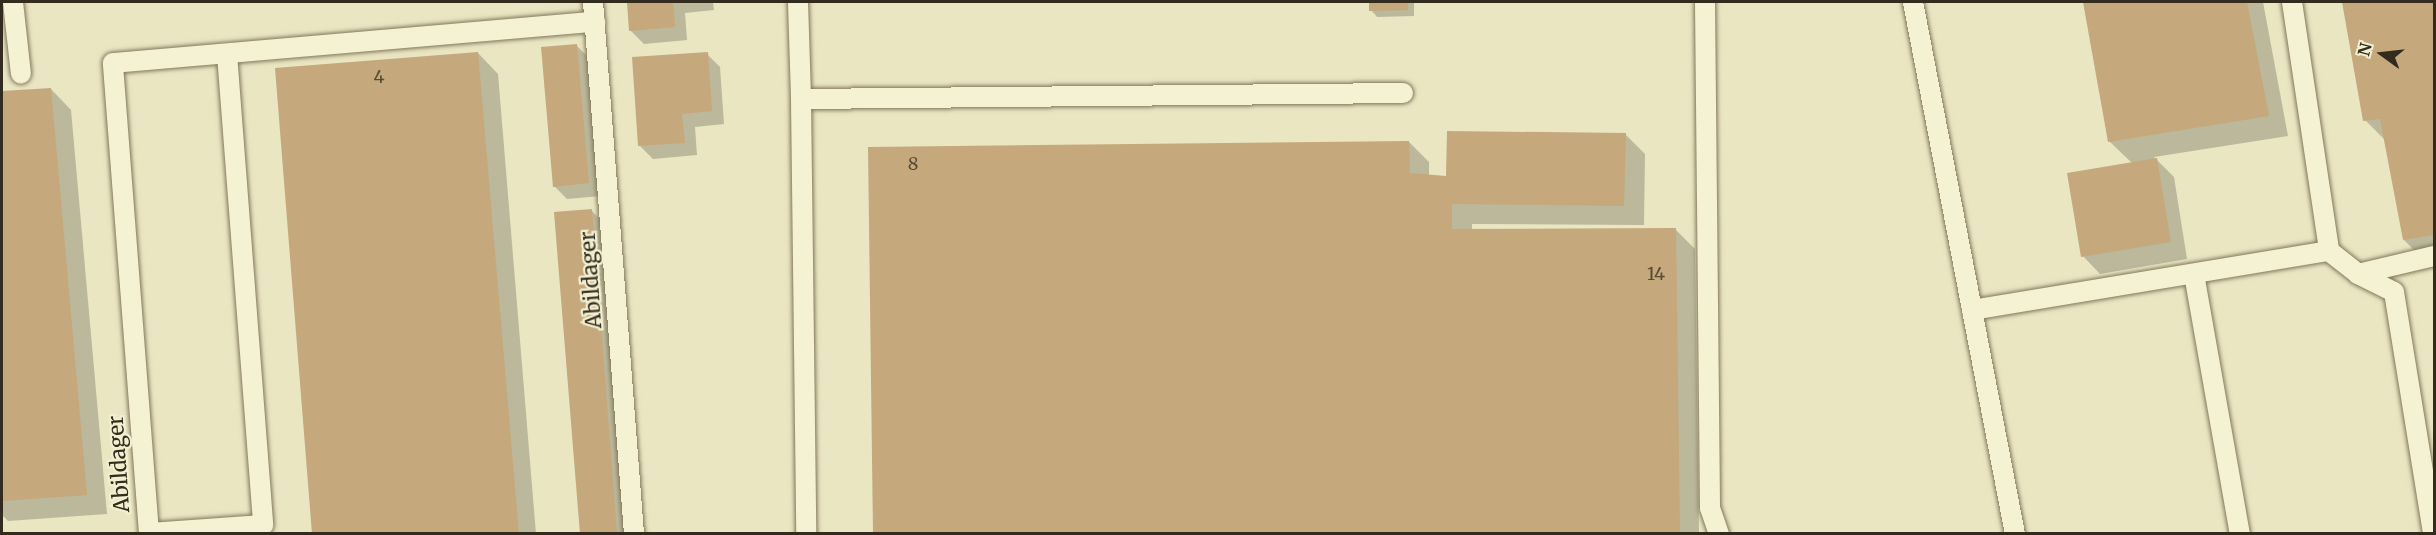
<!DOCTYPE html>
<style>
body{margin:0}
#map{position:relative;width:2436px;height:535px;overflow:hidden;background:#eae6c2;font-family:Merriweather,serif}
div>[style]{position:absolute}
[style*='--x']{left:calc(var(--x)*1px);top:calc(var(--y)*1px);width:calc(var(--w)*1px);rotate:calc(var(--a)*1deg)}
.shadow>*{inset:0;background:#0003}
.building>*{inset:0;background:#c5a87b}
.roads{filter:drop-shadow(0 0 2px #82785b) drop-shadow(0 0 2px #82785b)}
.service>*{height:20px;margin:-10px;padding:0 10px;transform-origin:10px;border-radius:10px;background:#f5f2d4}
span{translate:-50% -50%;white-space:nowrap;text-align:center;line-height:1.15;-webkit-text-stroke:4.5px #f2efd1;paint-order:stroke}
.number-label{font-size:18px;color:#584b35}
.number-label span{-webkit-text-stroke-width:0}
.street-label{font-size:21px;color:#332c1e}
.frame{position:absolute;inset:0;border:3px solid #332c1e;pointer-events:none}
.north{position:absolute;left:2352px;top:24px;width:60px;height:60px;-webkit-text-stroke:4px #f2efd1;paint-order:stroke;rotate:285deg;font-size:16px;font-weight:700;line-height:24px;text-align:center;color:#332c1e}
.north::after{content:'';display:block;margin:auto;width:21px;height:27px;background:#332c1e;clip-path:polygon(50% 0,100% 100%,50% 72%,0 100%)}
</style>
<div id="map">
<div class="shadow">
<i style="clip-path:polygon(628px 2px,713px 2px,714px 10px,685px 13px,687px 40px,644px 44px,631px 31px)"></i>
<i style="clip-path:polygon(1370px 2px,1414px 2px,1414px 16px,1377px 17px,1371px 10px)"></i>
<i style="clip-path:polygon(2084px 2px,2263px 2px,2288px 136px,2154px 157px,2174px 177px,2187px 259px,2100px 274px,2083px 256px,2132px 163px,2109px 141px)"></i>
<i style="clip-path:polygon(2343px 2px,2434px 2px,2434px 258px,2424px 260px,2404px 240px,2386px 141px,2365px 120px)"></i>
<i style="clip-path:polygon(577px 46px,590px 59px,601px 196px,567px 199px,554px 186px)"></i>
<i style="clip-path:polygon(478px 53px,498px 74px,536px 534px,314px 534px)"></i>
<i style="clip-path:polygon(707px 54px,720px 67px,724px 124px,695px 127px,697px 155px,653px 159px,640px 146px)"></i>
<i style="clip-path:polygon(51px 89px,71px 110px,107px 514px,8px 521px,2px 515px,2px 93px)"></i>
<i style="clip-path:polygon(1625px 134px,1645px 154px,1644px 225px,1472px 224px,1472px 230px,1675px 229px,1695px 249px,1699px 534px,874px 534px,1409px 142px,1429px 162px,1429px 176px,1448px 177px)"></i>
<i style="clip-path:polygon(591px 210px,608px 228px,633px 534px,581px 534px)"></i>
</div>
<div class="building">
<i style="clip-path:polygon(627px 2px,673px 2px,675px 27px,629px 31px)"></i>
<i style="clip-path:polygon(1369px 2px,1408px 2px,1408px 10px,1369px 11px)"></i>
<i style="clip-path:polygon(2083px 2px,2247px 2px,2269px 116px,2108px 142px)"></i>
<i style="clip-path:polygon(2342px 2px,2434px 2px,2434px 235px,2403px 240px,2380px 119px,2363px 121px)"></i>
<i style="clip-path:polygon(577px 44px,589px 183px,553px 187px,541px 47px)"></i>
<i style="clip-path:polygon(478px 52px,519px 534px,312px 534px,275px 68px)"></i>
<i style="clip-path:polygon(708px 52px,712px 111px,682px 114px,685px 143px,638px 146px,632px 57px)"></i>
<i style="clip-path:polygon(51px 88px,87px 495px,2px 501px,2px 91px)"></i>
<i style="clip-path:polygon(1447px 131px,1626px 133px,1624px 206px,1452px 204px,1452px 229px,1676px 228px,1680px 534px,873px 534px,868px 147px,1409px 141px,1410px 173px,1446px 176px)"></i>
<i style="clip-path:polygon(2157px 158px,2171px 242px,2081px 257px,2067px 173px)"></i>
<i style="clip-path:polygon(592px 209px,617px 534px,580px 534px,554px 212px)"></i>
</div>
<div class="roads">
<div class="service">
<i style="--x:13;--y:2;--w:72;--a:83.7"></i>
<i style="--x:593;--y:2;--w:534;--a:85.59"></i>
<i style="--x:798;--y:2;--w:97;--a:88.2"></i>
<i style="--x:801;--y:99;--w:602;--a:-0.57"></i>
<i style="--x:1705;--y:2;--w:506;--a:89.43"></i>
<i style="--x:1710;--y:508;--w:28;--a:71"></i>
<i style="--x:1913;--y:2;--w:542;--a:79.15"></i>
<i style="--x:2292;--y:2;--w:252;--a:81.5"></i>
<i style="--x:2329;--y:251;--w:37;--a:38"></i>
<i style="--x:2358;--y:274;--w:40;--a:26.6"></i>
<i style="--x:2394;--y:292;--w:245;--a:80.8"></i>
<i style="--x:227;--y:54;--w:472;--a:85.6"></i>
<i style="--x:263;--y:525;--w:114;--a:176"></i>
<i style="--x:149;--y:533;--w:471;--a:-94.4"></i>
<i style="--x:113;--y:63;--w:484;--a:-4.9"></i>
<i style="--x:801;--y:99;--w:435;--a:89.3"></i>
<i style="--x:2194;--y:274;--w:264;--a:80"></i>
<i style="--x:2358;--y:274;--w:78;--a:-13.3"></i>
<i style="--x:1972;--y:310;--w:362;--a:-9.4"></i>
</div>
</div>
<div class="number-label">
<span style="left:379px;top:77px">4</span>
<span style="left:913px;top:164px">8</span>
<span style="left:1656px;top:274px">14</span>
</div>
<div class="street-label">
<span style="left:591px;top:280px;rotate:-94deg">Abildager</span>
<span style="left:119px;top:464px;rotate:-94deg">Abildager</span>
</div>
<div class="frame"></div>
<div class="north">N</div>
</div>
